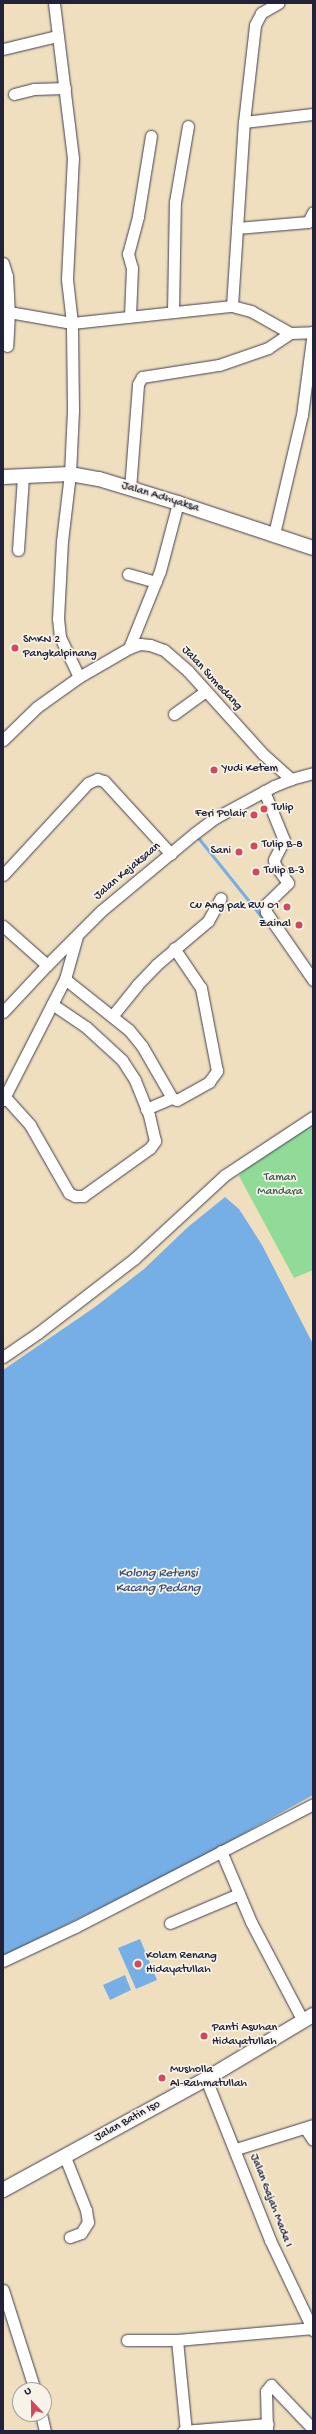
<!DOCTYPE html>
<style>
body{margin:0}
#map{position:relative;width:316px;height:2434px;overflow:hidden;background:#efdfbe;font-family:"Gochi Hand",sans-serif}
div>[style]{position:absolute}
[style*='--x']{left:calc(var(--x)*1px);top:calc(var(--y)*1px);width:calc(var(--w)*1px);rotate:calc(var(--a)*1deg)}
.green>*{inset:0;background:#90db98}
.water>*{inset:0;background:#76afe5}
.stream>*{height:3px;margin:-1.5px;padding:0 1.5px;transform-origin:1.5px;border-radius:1.5px;background:#76afe5}
.roads{filter:drop-shadow(0 0 1px #413e4f) drop-shadow(0 0 1px #413e4f)}
.minor>*{height:11px;margin:-5.5px;padding:0 5.5px;transform-origin:5.5px;border-radius:5.5px;background:#fff}
.tertiary>*{height:14px;margin:-7px;padding:0 7px;transform-origin:7px;border-radius:7px;background:#fff}
.dots>*{width:11px;height:11px;translate:-50% -50%;box-sizing:border-box;border:2px solid #f7f3e8;border-radius:50%}
span{translate:-50% -50%;white-space:nowrap;text-align:center;line-height:1.15;-webkit-text-stroke:3.5px #f7f3e8;paint-order:stroke}
.street-label{font-size:12px;color:#22223b}
.poi-label{font-size:12px;color:#22223b}
.left{translate:0 -50%;text-align:left}
.right{translate:-100% -50%;text-align:right}
.park-label{font-size:12px;color:#435a57}
.water-label{font-size:13px;color:#3f5376;font-style:italic}
.frame{position:absolute;inset:0;border:4px solid #22223b;pointer-events:none}
.north{position:absolute;left:12px;top:2382px;width:40px;height:40px;box-sizing:border-box;background:#f7f3e8;border:1px solid #a29fa3;border-radius:50%;rotate:338deg;font-size:11px;font-weight:700;line-height:16px;text-align:center;color:#22223b}
.north::after{content:'';display:block;margin:auto;width:14px;height:18px;background:#d1495b;clip-path:polygon(50% 0,100% 100%,50% 72%,0 100%)}
</style>
<div id="map">
<div class="green">
<i style="clip-path:polygon(313px 1123px,313px 1270px,294px 1278px,239px 1176px,243px 1171px)"></i>
</div>
<div class="water">
<i style="clip-path:polygon(225px 1197px,239px 1209px,262px 1245px,313px 1344px,313px 1795px,189px 1864px,3px 1956px,3px 1370px,95px 1307px,144px 1269px,188px 1227px)"></i>
<i style="clip-path:polygon(140px 1939px,157px 1980px,136px 1989px,118px 1948px)"></i>
<i style="clip-path:polygon(125px 1975px,131px 1990px,110px 2000px,103px 1985px)"></i>
</div>
<div class="stream">
<i style="--x:196;--y:835;--w:117;--a:51.3"></i>
</div>
<div class="roads">
<div class="minor">
<i style="--x:3;--y:49;--w:56;--a:-13.5"></i>
<i style="--x:14;--y:94;--w:21;--a:-14"></i>
<i style="--x:34;--y:89;--w:31;--a:-2"></i>
<i style="--x:244;--y:122;--w:69;--a:-6.6"></i>
<i style="--x:237;--y:228;--w:71;--a:-4.8"></i>
<i style="--x:308;--y:222;--w:11;--a:-63"></i>
<i style="--x:3;--y:263;--w:14;--a:73"></i>
<i style="--x:7;--y:276;--w:36;--a:87"></i>
<i style="--x:9;--y:312;--w:34;--a:93"></i>
<i style="--x:232;--y:306;--w:184;--a:-86.3"></i>
<i style="--x:244;--y:122;--w:98;--a:-83.5"></i>
<i style="--x:255;--y:25;--w:13;--a:-63"></i>
<i style="--x:261;--y:13;--w:20;--a:-30"></i>
<i style="--x:3;--y:311;--w:70;--a:9.9"></i>
<i style="--x:72;--y:323;--w:44;--a:-96.5"></i>
<i style="--x:67;--y:279;--w:121;--a:-87.2"></i>
<i style="--x:73;--y:158;--w:156;--a:-97"></i>
<i style="--x:173;--y:312;--w:110;--a:-89"></i>
<i style="--x:175;--y:202;--w:77;--a:-80.3"></i>
<i style="--x:130;--y:316;--w:48;--a:-87.6"></i>
<i style="--x:132;--y:268;--w:15;--a:-106"></i>
<i style="--x:128;--y:254;--w:39;--a:-75"></i>
<i style="--x:138;--y:216;--w:81;--a:-80.8"></i>
<i style="--x:130;--y:489;--w:105;--a:-85.6"></i>
<i style="--x:138;--y:384;--w:8;--a:-60"></i>
<i style="--x:142;--y:377;--w:78;--a:-8.9"></i>
<i style="--x:219;--y:365;--w:52;--a:-19.1"></i>
<i style="--x:268;--y:348;--w:27;--a:-34"></i>
<i style="--x:274;--y:534;--w:122;--a:-76.8"></i>
<i style="--x:302;--y:415;--w:84;--a:-82.5"></i>
<i style="--x:18;--y:550;--w:74;--a:-86.1"></i>
<i style="--x:128;--y:574;--w:29;--a:16"></i>
<i style="--x:129;--y:648;--w:83;--a:-68.1"></i>
<i style="--x:160;--y:571;--w:70;--a:-75.2"></i>
<i style="--x:79;--y:677;--w:44;--a:-115.4"></i>
<i style="--x:60;--y:637;--w:18;--a:-96"></i>
<i style="--x:58;--y:619;--w:78;--a:-87.1"></i>
<i style="--x:62;--y:541;--w:67;--a:-83.2"></i>
<i style="--x:70;--y:474;--w:64;--a:-87.3"></i>
<i style="--x:73;--y:410;--w:87;--a:-90.7"></i>
<i style="--x:72;--y:323;--w:161;--a:-6.1"></i>
<i style="--x:232;--y:306;--w:20;--a:15"></i>
<i style="--x:251;--y:311;--w:45;--a:29.4"></i>
<i style="--x:290;--y:333;--w:23;--a:-2"></i>
<i style="--x:174;--y:714;--w:39;--a:-36"></i>
<i style="--x:3;--y:740;--w:47;--a:-44.1"></i>
<i style="--x:37;--y:707;--w:52;--a:-35.5"></i>
<i style="--x:79;--y:677;--w:58;--a:-30.1"></i>
<i style="--x:129;--y:648;--w:12;--a:-20"></i>
<i style="--x:140;--y:644;--w:10;--a:6"></i>
<i style="--x:150;--y:645;--w:15;--a:20"></i>
<i style="--x:164;--y:650;--w:32;--a:41"></i>
<i style="--x:188;--y:671;--w:112;--a:47.9"></i>
<i style="--x:263;--y:754;--w:38;--a:42"></i>
<i style="--x:291;--y:779;--w:23;--a:-15"></i>
<i style="--x:264;--y:791;--w:53;--a:67.8"></i>
<i style="--x:284;--y:840;--w:22;--a:117"></i>
<i style="--x:274;--y:860;--w:5;--a:79"></i>
<i style="--x:275;--y:865;--w:22;--a:54"></i>
<i style="--x:288;--y:883;--w:32;--a:136"></i>
<i style="--x:265;--y:905;--w:7;--a:82"></i>
<i style="--x:266;--y:912;--w:83;--a:55.3"></i>
<i style="--x:3;--y:875;--w:125;--a:-47.3"></i>
<i style="--x:88;--y:783;--w:10;--a:-24"></i>
<i style="--x:97;--y:779;--w:7;--a:16"></i>
<i style="--x:104;--y:781;--w:99;--a:47.5"></i>
<i style="--x:3;--y:926;--w:59;--a:41.6"></i>
<i style="--x:65;--y:979;--w:82;--a:38.6"></i>
<i style="--x:129;--y:1030;--w:21;--a:51"></i>
<i style="--x:142;--y:1046;--w:60;--a:60"></i>
<i style="--x:172;--y:1098;--w:5;--a:22"></i>
<i style="--x:177;--y:1100;--w:37;--a:-29"></i>
<i style="--x:209;--y:1082;--w:14;--a:-54"></i>
<i style="--x:217;--y:1071;--w:85;--a:-100.9"></i>
<i style="--x:201;--y:988;--w:48;--a:-124"></i>
<i style="--x:3;--y:1012;--w:64;--a:-46.9"></i>
<i style="--x:47;--y:965;--w:76;--a:-45"></i>
<i style="--x:101;--y:911;--w:122;--a:-39.7"></i>
<i style="--x:195;--y:833;--w:25;--a:-37"></i>
<i style="--x:215;--y:818;--w:67;--a:-28.5"></i>
<i style="--x:274;--y:786;--w:18;--a:-22"></i>
<i style="--x:113;--y:1015;--w:38;--a:-51"></i>
<i style="--x:137;--y:985;--w:28;--a:-46"></i>
<i style="--x:156;--y:965;--w:68;--a:-40.2"></i>
<i style="--x:208;--y:921;--w:26;--a:-61"></i>
<i style="--x:5;--y:1097;--w:38;--a:48"></i>
<i style="--x:30;--y:1125;--w:78;--a:60.2"></i>
<i style="--x:69;--y:1193;--w:7;--a:27"></i>
<i style="--x:75;--y:1196;--w:8;--a:0"></i>
<i style="--x:83;--y:1196;--w:82;--a:-35.6"></i>
<i style="--x:150;--y:1148;--w:9;--a:-54"></i>
<i style="--x:155;--y:1141;--w:27;--a:-103"></i>
<i style="--x:149;--y:1115;--w:38;--a:-112"></i>
<i style="--x:135;--y:1080;--w:24;--a:-123"></i>
<i style="--x:122;--y:1060;--w:49;--a:-137.5"></i>
<i style="--x:86;--y:1027;--w:41;--a:-145.9"></i>
<i style="--x:3;--y:1100;--w:136;--a:-62.9"></i>
<i style="--x:65;--y:979;--w:45;--a:-74.4"></i>
<i style="--x:146;--y:1109;--w:28;--a:-23"></i>
<i style="--x:3;--y:1357;--w:42;--a:-34.4"></i>
<i style="--x:38;--y:1333;--w:123;--a:-37.7"></i>
<i style="--x:135;--y:1258;--w:122;--a:-42.7"></i>
<i style="--x:225;--y:1175;--w:105;--a:-33.4"></i>
<i style="--x:221;--y:1851;--w:77;--a:67.1"></i>
<i style="--x:251;--y:1922;--w:112;--a:62.3"></i>
<i style="--x:170;--y:1923;--w:75;--a:-22.8"></i>
<i style="--x:3;--y:1961;--w:80;--a:-25.3"></i>
<i style="--x:75;--y:1927;--w:268;--a:-27.3"></i>
<i style="--x:206;--y:2079;--w:173;--a:68.3"></i>
<i style="--x:270;--y:2240;--w:100;--a:64.5"></i>
<i style="--x:305;--y:2128;--w:14;--a:56"></i>
<i style="--x:236;--y:2149;--w:81;--a:-17.3"></i>
<i style="--x:65;--y:2157;--w:57;--a:68.4"></i>
<i style="--x:86;--y:2210;--w:12;--a:81"></i>
<i style="--x:88;--y:2222;--w:13;--a:122"></i>
<i style="--x:81;--y:2233;--w:12;--a:160"></i>
<i style="--x:3;--y:2290;--w:105;--a:72.3"></i>
<i style="--x:127;--y:2340;--w:50;--a:0"></i>
<i style="--x:177;--y:2340;--w:137;--a:-5"></i>
<i style="--x:177;--y:2340;--w:91;--a:84.4"></i>
<i style="--x:41;--y:2414;--w:17;--a:77"></i>
<i style="--x:183;--y:2431;--w:85;--a:-4.7"></i>
<i style="--x:267;--y:2431;--w:40;--a:-91.4"></i>
<i style="--x:266;--y:2391;--w:8;--a:-50"></i>
<i style="--x:271;--y:2385;--w:61;--a:46.3"></i>
</div>
<div class="tertiary">
<i style="--x:3;--y:477;--w:67;--a:-2.6"></i>
<i style="--x:70;--y:474;--w:29;--a:10"></i>
<i style="--x:99;--y:479;--w:83;--a:16.9"></i>
<i style="--x:178;--y:503;--w:142;--a:18.4"></i>
<i style="--x:3;--y:2190;--w:231;--a:-28.7"></i>
<i style="--x:206;--y:2079;--w:125;--a:-30.9"></i>
</div>
</div>
<div class="dots">
<i style="left:15px;top:648px;background:#d1495b"></i>
<i style="left:214px;top:770px;background:#d1495b"></i>
<i style="left:264px;top:809px;background:#d1495b"></i>
<i style="left:254px;top:815px;background:#d1495b"></i>
<i style="left:254px;top:846px;background:#d1495b"></i>
<i style="left:239px;top:852px;background:#d1495b"></i>
<i style="left:256px;top:872px;background:#d1495b"></i>
<i style="left:287px;top:907px;background:#d1495b"></i>
<i style="left:299px;top:925px;background:#d1495b"></i>
<i style="left:138px;top:1964px;background:#d1495b"></i>
<i style="left:204px;top:2036px;background:#d1495b"></i>
<i style="left:162px;top:2078px;background:#d1495b"></i>
</div>
<div class="street-label">
<span style="left:160px;top:498px;rotate:17deg">Jalan Adhyaksa</span>
<span style="left:211px;top:679px;rotate:47deg">Jalan Sumedang</span>
<span style="left:128px;top:872px;rotate:-40deg">Jalan Kejaksaan</span>
<span style="left:128px;top:2122px;rotate:-29deg">Jalan Batin Iso</span>
<span style="left:270px;top:2201px;rotate:69deg">Jalan Gajah Mada I</span>
</div>
<div class="poi-label">
<span class="left" style="left:23px;top:648px">SMKN 2<br>Pangkalpinang</span>
<span class="left" style="left:222px;top:770px">Yudi Ketem</span>
<span class="left" style="left:272px;top:809px">Tulip</span>
<span class="right" style="left:246px;top:815px">Feri Polair</span>
<span class="left" style="left:262px;top:846px">Tulip B-8</span>
<span class="right" style="left:231px;top:852px">Sani</span>
<span class="left" style="left:264px;top:872px">Tulip B-3</span>
<span class="right" style="left:279px;top:907px">Cu Ang pak RW 01</span>
<span class="right" style="left:291px;top:925px">Zainal</span>
<span class="left" style="left:146px;top:1964px">Kolam Renang<br>Hidayatullah</span>
<span class="left" style="left:212px;top:2036px">Panti Asuhan<br>Hidayatullah</span>
<span class="left" style="left:170px;top:2078px">Musholla<br>Al-Rahmatullah</span>
</div>
<div class="park-label">
<span style="left:280px;top:1186px">Taman<br>Mandara</span>
</div>
<div class="water-label">
<span style="left:158px;top:1582px">Kolong Retensi<br>Kacang Pedang</span>
</div>
<div class="frame"></div>
<div class="north">U</div>
</div>
